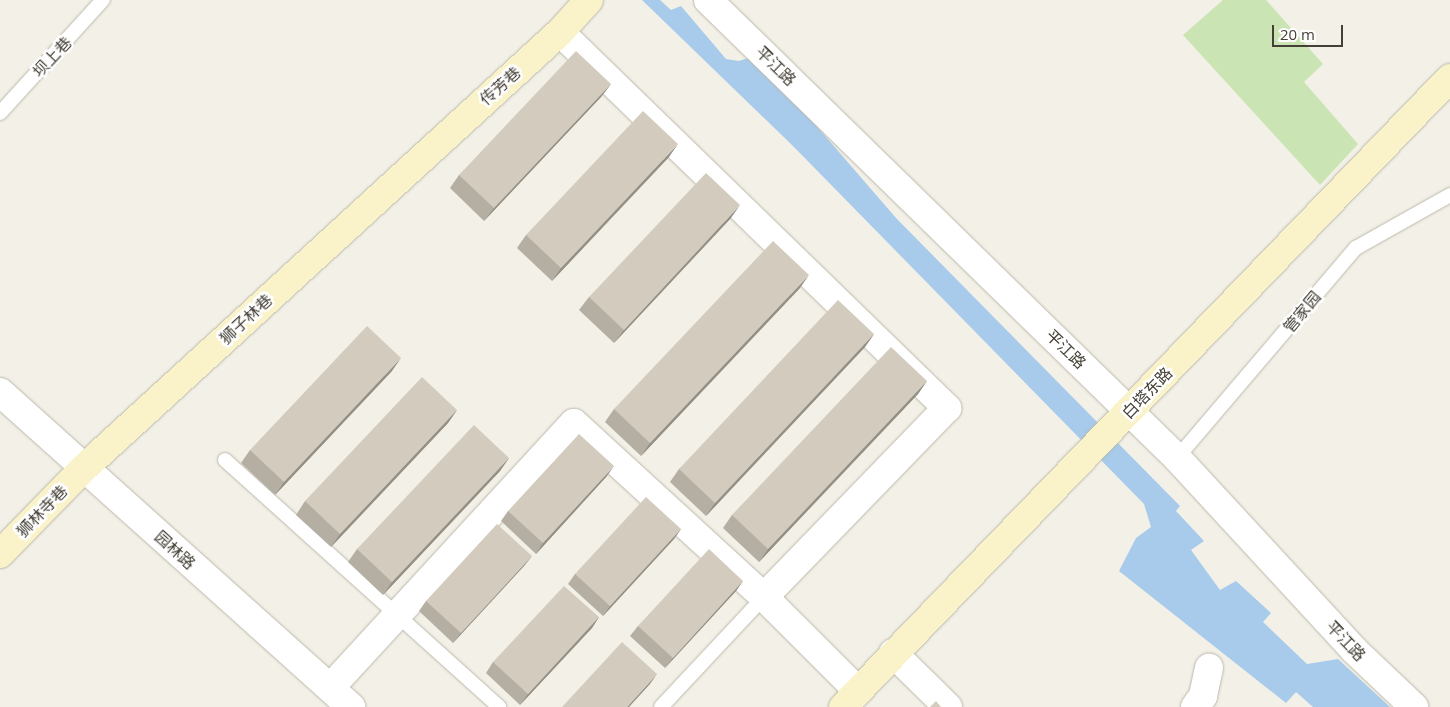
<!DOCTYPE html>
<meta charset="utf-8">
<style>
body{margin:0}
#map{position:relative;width:1450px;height:707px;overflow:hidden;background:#f2f0e7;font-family:"Open Sans","Noto Sans SC",sans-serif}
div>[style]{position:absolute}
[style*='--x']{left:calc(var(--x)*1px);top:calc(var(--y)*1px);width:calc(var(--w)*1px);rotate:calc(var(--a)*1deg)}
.green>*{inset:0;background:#cae4b3}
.water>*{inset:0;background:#a8cbeb}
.roads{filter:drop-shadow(0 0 1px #bdb8ab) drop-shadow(0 0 1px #bdb8ab)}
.lane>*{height:14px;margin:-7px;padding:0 7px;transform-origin:7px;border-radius:7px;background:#fff}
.street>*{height:28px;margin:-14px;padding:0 14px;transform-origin:14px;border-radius:14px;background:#fff}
.secondary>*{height:28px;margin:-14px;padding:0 14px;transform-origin:14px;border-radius:14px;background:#faf2c9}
.wall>*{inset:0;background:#b5afa3}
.shaded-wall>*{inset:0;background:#948f85}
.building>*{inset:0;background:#d3ccbe}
span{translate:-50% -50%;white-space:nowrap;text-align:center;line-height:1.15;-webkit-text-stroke:5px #fff;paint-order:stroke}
.street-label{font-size:16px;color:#454037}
.scale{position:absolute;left:1272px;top:25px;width:71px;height:22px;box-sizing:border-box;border:2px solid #454037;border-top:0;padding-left:6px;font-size:15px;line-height:18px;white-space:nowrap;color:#454037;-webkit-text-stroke:4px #fff;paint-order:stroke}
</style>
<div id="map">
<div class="green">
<i style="clip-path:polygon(1223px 0,1266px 0,1323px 64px,1304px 82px,1358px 144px,1320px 185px,1183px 35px)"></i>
</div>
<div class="water">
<i style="clip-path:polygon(642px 0,660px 0,671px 10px,681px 6px,726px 59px,739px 61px,751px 57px,763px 64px,896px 218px,1180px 506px,1176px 511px,1204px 541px,1191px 550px,1220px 590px,1236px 581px,1271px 613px,1263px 622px,1307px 664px,1338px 659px,1390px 707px,1313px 707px,1296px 692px,1286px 703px,1119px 571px,1136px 538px,1151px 527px,1144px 504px,793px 146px)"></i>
</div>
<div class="roads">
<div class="lane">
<i style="--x:0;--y:113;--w:153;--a:-47.7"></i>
<i style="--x:1177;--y:458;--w:276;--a:-49.6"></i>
<i style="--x:1356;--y:248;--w:108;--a:-29.4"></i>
<i style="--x:225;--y:460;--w:369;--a:42"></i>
<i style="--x:661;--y:707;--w:151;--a:-46.9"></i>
</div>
<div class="street">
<i style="--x:708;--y:0;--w:656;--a:44.32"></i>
<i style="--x:1177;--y:458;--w:261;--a:47.3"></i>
<i style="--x:1354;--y:650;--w:83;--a:43.5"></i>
<i style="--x:560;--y:32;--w:540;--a:44.17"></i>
<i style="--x:947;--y:408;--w:263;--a:134.1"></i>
<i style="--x:0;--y:392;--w:472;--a:41.9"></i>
<i style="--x:893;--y:653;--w:77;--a:44.5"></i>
<i style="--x:330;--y:688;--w:360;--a:-47.4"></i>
<i style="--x:574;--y:423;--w:258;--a:42.5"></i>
<i style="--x:764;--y:597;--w:133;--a:45"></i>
<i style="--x:1195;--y:707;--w:14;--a:-54"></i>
<i style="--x:1203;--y:696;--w:29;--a:-78"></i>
</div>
<div class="secondary">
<i style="--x:0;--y:554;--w:120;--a:-45.7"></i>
<i style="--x:84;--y:468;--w:646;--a:-42.49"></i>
<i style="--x:560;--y:32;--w:43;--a:-47.8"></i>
<i style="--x:843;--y:707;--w:874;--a:-46.02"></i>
</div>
</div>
<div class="wall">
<i style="clip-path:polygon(611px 84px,601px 97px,484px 221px,450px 188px,459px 175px)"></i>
<i style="clip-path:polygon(669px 157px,552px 281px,517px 248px,526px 235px)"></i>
<i style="clip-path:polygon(731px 218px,614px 343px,579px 310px,589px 297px)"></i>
<i style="clip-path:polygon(800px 288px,641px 456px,605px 422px,614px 409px)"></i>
<i style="clip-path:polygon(874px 334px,865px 347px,706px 516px,670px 482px,679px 469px)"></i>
<i style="clip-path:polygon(392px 371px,275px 495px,241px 463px,250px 450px)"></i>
<i style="clip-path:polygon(927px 381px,918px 394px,759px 562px,723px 528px,732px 515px)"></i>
<i style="clip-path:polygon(457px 410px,448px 423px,331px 547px,296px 515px,305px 501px)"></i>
<i style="clip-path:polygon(509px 458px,500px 471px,383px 595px,348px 562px,357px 549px)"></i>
<i style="clip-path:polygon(607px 476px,536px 554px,501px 521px,508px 511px)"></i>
<i style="clip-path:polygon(681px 529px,674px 539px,603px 616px,568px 584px,575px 574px)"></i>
<i style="clip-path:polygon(532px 556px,524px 566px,453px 643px,419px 611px,426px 601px)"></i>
<i style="clip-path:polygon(743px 581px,736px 591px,665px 668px,630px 636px,638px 626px)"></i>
<i style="clip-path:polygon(599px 617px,592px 628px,520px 705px,486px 673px,493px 662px)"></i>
</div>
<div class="shaded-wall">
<i style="clip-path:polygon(611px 84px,601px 97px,484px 221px,494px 208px)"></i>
<i style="clip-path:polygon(678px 144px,669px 157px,552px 281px,561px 268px)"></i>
<i style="clip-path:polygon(740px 205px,731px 218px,614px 343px,624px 330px)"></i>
<i style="clip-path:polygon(809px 275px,800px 288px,641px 456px,650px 443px)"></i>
<i style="clip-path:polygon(874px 334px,865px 347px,706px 516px,715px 503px)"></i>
<i style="clip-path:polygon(401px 358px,392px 371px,275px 495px,284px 482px)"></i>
<i style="clip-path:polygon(927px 381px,918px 394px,759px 562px,768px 549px)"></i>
<i style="clip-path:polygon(457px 410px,448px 423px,331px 547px,340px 534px)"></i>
<i style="clip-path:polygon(509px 458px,500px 471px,383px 595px,392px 582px)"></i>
<i style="clip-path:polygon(614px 466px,607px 476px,536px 554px,543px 543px)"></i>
<i style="clip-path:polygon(681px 529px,674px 539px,603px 616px,610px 606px)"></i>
<i style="clip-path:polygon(532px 556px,524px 566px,453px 643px,461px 633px)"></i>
<i style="clip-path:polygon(743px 581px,736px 591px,665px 668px,673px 658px)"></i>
<i style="clip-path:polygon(599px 617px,592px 628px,520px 705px,528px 694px)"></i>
<i style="clip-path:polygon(657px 674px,650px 684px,629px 707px,627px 707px)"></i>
</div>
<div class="building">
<i style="clip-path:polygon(576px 51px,611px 84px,494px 208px,459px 175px)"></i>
<i style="clip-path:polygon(643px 111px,678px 144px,561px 268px,526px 235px)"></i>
<i style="clip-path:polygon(706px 173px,740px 205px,624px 330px,589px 297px)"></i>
<i style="clip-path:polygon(773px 241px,809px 275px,650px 443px,614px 409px)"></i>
<i style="clip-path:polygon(838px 300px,874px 334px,715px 503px,679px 469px)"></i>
<i style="clip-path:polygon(367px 326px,401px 358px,284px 482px,250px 450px)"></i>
<i style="clip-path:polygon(891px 347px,927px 381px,768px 549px,732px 515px)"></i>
<i style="clip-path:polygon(422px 377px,457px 410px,340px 534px,305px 501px)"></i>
<i style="clip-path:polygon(474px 425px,509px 458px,392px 582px,357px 549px)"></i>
<i style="clip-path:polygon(579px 434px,614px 466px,543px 543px,508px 511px)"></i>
<i style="clip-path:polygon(646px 497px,681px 529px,610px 606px,575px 574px)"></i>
<i style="clip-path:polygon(497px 524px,532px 556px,461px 633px,426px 601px)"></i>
<i style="clip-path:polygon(709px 549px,743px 581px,673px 658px,638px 626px)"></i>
<i style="clip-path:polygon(564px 586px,599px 617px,528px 694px,493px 662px)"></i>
<i style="clip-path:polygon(622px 642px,657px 674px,627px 707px,562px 707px)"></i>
<i style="clip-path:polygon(936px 701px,941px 707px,930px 707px)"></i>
</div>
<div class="street-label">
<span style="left:52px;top:57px;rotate:-47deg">坝上巷</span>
<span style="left:776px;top:66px;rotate:44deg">平江路</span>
<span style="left:500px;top:86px;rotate:-42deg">传芳巷</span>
<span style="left:1302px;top:312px;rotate:-50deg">管家园</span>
<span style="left:246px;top:319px;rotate:-43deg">狮子林巷</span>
<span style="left:1066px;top:349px;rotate:44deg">平江路</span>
<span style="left:1147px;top:393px;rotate:-46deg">白塔东路</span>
<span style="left:42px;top:511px;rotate:-46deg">狮林寺巷</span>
<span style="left:175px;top:550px;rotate:42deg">园林路</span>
<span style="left:1346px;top:641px;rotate:46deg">平江路</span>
</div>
<div class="scale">20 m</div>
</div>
